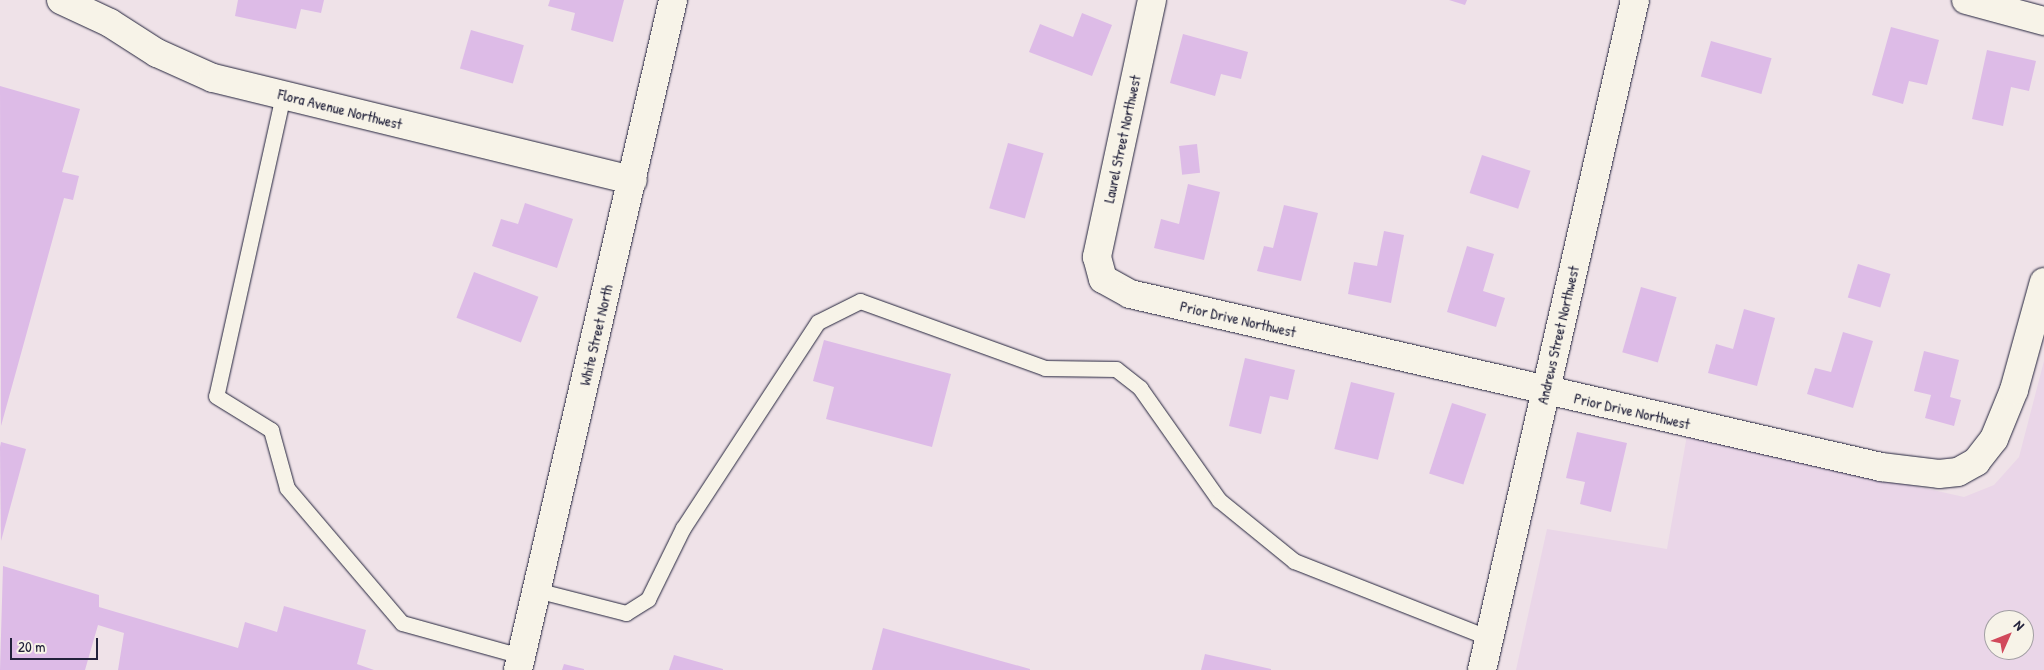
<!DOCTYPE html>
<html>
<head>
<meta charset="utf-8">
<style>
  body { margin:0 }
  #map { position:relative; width:2044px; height:670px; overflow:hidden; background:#efe2e8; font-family:"Patrick Hand",sans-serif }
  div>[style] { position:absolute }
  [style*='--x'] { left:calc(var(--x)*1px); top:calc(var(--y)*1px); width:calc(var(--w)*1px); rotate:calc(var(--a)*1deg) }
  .built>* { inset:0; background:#ead6e8 }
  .building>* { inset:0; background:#ddbbe7; transform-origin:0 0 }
  .roads { filter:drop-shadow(0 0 1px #22223b) drop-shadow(0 0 1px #22223b) }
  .service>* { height:15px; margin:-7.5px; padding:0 7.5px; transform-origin:7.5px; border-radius:7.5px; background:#f7f3e8 }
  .minor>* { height:28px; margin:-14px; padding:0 14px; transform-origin:14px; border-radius:14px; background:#f7f3e8 }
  span { translate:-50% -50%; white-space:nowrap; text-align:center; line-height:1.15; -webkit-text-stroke:4.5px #f7f3e8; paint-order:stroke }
  .street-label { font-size:15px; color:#22223b }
  .north { position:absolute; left:1984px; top:610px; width:50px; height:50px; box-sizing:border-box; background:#f7f3e8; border:1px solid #a29fa3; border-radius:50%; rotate:46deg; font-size:14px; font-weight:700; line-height:20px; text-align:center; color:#22223b }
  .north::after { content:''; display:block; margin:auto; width:18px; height:22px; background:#d1495b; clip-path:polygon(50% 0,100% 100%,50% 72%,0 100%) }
  .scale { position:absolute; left:10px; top:638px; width:88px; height:22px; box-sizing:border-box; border:2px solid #22223b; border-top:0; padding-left:6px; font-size:15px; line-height:18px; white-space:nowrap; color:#22223b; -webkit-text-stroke:4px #f7f3e8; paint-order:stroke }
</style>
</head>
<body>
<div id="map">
  <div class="built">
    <div style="clip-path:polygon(evenodd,2044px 361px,2044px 670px,1516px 670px,1547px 529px,1667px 549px,1687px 435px,1964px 497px,1994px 485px,2019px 457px,2044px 361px,1994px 620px,2024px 620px,2024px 650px,1994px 650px,1994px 620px)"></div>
  </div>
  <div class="building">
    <div style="clip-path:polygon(238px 0,324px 0,321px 13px,301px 9px,296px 29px,235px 16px)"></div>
    <div style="clip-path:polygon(550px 0,624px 0,613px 42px,571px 30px,575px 13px,548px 6px)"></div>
    <div style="clip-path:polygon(1449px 0,1467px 0,1465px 5px)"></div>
    <div style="clip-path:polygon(1082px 13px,1112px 25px,1092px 76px,1029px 52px,1040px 24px,1073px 37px)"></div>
    <div style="clip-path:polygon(1891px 27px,1939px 40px,1927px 85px,1909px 81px,1903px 104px,1872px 95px)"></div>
    <div style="left:471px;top:30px;width:55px;height:40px;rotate:16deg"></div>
    <div style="clip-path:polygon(1183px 34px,1248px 52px,1241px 79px,1221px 74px,1215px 96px,1170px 83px)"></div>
    <div style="left:1711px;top:41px;width:63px;height:37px;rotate:16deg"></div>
    <div style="clip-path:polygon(1987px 50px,2036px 61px,2029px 91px,2011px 87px,2003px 126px,1972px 119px)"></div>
    <div style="clip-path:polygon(0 86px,80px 109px,62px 172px,79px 176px,73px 200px,64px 198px,1px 426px)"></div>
    <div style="left:1008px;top:143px;width:37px;height:68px;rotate:16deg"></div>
    <div style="left:1197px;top:144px;width:29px;height:18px;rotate:84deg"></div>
    <div style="left:1482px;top:155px;width:51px;height:40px;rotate:18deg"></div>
    <div style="clip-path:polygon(1188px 184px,1220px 192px,1204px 260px,1154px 248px,1161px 219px,1179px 224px)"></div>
    <div style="clip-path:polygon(525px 203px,573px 219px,557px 268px,492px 246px,501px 219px,518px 224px)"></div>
    <div style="clip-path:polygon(1284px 205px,1318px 213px,1301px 281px,1257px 271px,1264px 246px,1273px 248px)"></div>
    <div style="clip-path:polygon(1384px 231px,1404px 235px,1391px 303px,1348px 294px,1354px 262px,1377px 266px)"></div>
    <div style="clip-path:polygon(1467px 246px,1494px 254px,1483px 291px,1505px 298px,1496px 327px,1447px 312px)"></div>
    <div style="left:1858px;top:264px;width:34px;height:35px;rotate:17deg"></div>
    <div style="left:474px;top:272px;width:69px;height:49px;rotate:21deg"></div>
    <div style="left:1641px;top:287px;width:37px;height:68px;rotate:16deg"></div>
    <div style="clip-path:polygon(1744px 309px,1775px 318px,1757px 386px,1708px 373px,1716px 344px,1733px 349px)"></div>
    <div style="clip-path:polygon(1843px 332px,1873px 341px,1853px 408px,1807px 394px,1815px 368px,1831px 372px)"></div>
    <div style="clip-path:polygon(824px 340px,951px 374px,932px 447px,826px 419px,834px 387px,813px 381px)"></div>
    <div style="clip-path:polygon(1924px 351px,1959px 360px,1950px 397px,1961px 400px,1954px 426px,1925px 418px,1931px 395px,1914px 391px)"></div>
    <div style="clip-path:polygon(1245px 358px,1295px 370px,1288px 400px,1270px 396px,1261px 434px,1229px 426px)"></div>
    <div style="left:1351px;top:382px;width:45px;height:69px;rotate:14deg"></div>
    <div style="left:1452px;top:403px;width:36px;height:74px;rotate:18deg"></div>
    <div style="clip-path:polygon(1577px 432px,1627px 443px,1611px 512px,1580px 504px,1585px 482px,1566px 478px)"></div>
    <div style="clip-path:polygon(1px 442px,26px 449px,1px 541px,0 447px)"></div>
    <div style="clip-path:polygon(3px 566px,99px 595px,99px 607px,238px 648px,245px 622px,277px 632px,284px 606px,366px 630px,357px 664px,374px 670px,118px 670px,124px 633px,98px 625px,85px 670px,0 670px)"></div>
    <div style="clip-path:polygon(883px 628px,1030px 669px,1030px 670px,872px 670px)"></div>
    <div style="clip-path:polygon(1205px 654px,1271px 669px,1271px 670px,1201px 670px)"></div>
    <div style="clip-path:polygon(674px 655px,723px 669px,723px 670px,669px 670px)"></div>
    <div style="clip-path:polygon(564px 664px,584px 669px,584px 670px,562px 670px)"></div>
  </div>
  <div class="roads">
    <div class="service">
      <div style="--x:283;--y:95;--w:308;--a:102.5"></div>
      <div style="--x:216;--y:396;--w:65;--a:31.7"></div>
      <div style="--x:271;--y:430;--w:60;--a:74.6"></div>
      <div style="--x:287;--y:488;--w:177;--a:49.6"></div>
      <div style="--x:402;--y:623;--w:123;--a:15.5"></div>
      <div style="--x:536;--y:590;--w:93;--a:14.3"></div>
      <div style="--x:626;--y:613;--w:26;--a:-32"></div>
      <div style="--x:648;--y:599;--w:79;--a:-63.8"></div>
      <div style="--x:683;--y:528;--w:246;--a:-56.8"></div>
      <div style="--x:818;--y:322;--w:47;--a:-26.6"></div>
      <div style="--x:860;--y:301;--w:197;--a:19.9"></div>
      <div style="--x:1045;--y:368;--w:71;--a:0.8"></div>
      <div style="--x:1116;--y:369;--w:31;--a:38"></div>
      <div style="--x:1140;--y:388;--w:137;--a:54.8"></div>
      <div style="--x:1219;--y:500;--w:97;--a:39.1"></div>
      <div style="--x:1294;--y:561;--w:210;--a:21.5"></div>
    </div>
    <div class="minor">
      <div style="--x:61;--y:0;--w:54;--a:25.1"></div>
      <div style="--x:110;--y:23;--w:56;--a:32.6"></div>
      <div style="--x:157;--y:53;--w:61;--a:24.1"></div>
      <div style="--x:213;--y:78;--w:432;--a:13.7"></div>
      <div style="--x:1152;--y:0;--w:263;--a:102.1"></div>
      <div style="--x:1097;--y:257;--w:23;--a:75"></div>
      <div style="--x:1103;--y:279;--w:31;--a:29"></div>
      <div style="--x:1130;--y:294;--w:771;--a:12.97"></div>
      <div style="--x:1881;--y:467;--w:58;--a:6.9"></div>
      <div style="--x:1939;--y:474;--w:19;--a:-6"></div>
      <div style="--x:1958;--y:472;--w:21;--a:-29"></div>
      <div style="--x:1976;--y:462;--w:29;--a:-52"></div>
      <div style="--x:1994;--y:439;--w:53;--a:-67.8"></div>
      <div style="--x:2014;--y:390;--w:112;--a:-74.5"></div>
      <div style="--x:1966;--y:0;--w:81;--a:15.1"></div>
      <div style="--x:518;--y:670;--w:688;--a:-76.97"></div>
      <div style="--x:1482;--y:670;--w:687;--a:-77.14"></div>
    </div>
  </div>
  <div class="street-label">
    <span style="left:340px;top:109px;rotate:14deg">Flora Avenue Northwest</span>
    <span style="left:1122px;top:139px;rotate:-78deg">Laurel Street Northwest</span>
    <span style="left:1238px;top:319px;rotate:13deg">Prior Drive Northwest</span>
    <span style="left:596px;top:335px;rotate:-77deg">White Street North</span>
    <span style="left:1558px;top:335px;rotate:-77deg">Andrews Street Northwest</span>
    <span style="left:1632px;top:411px;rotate:13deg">Prior Drive Northwest</span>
  </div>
  <div class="north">N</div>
  <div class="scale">20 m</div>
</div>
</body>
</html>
